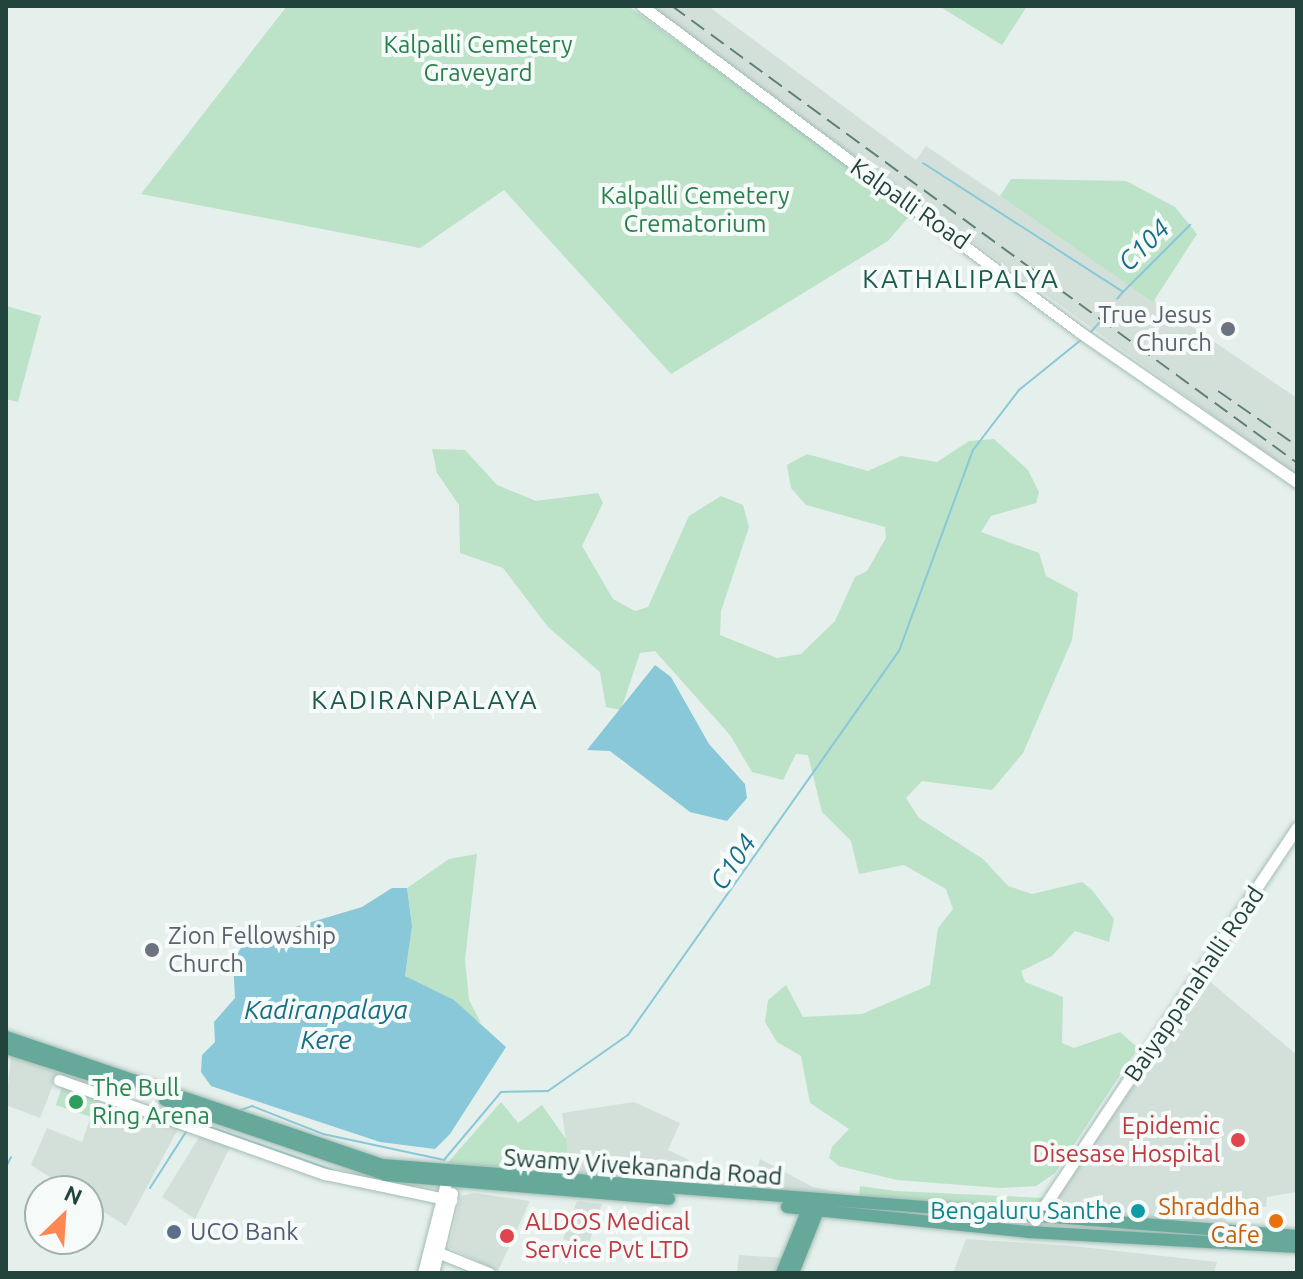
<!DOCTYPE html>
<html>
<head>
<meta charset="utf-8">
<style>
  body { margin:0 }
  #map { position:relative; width:1303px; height:1279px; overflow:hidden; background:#e5efeb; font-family:Ubuntu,sans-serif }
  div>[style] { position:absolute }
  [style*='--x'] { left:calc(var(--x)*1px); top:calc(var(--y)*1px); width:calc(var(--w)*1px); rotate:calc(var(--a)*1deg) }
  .built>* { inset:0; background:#d3e0da }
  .green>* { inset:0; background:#bce2c8; transform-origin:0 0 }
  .water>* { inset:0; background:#89c8d9 }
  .stream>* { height:2px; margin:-1px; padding:0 1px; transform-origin:1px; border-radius:1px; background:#89c8d9 }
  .roads { filter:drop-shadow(0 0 2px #a2bcb4) drop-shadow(0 0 2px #a2bcb4) }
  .secondary>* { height:11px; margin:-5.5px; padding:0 5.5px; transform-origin:5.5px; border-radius:5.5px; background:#fff }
  .primary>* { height:12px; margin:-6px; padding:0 6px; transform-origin:6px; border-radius:6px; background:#66a99b }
  .rail>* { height:2px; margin-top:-1px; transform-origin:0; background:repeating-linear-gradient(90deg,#5d7f77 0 16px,transparent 0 24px) }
  .dots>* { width:22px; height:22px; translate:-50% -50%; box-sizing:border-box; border:4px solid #f6fbf9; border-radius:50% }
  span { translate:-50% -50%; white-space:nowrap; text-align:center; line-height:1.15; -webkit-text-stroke:8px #f6fbf9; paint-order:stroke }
  .park-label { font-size:24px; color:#287f4e }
  .street-label { font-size:24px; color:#22443c }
  .worship-label { font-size:24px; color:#5b616d }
  .right { translate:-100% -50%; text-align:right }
  .left { translate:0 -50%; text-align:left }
  .leisure-label { font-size:24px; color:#27864d }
  .health-label { font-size:24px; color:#be3a42 }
  .food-label { font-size:24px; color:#c56008 }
  .culture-label { font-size:24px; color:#0d838f }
  .service-label { font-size:24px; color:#4e5e75 }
  .water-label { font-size:26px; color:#156e86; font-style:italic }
  .neighbourhood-label { font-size:26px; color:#1b584d; letter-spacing:2px }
  .frame { position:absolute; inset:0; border:8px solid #22443c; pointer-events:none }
  .north { position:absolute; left:24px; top:1175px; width:80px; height:80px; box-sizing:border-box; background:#f6fbf9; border:2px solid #a1b2ad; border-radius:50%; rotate:25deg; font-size:22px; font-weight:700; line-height:32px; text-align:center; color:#22443c }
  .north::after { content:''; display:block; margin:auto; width:28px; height:36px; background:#fe8754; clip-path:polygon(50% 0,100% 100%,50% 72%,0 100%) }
</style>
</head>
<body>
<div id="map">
  <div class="built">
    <div style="clip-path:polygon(646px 6px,708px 6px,916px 160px,926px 146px,1297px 398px,1297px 476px)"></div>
    <div style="clip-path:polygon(1208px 980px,1297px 1055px,1297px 1192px,1267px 1197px,1266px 1207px,1230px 1206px,1226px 1222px,1042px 1216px)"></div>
    <div style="clip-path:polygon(11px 1056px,58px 1072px,40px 1118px,6px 1105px)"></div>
    <div style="clip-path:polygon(97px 1099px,178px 1129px,126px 1226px,88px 1202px,88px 1191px,71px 1191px,31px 1165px,47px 1128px,82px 1142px)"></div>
    <div style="clip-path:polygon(634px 1102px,680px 1123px,668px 1150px,689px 1160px,679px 1183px,571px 1174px,562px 1113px)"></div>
    <div style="clip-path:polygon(200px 1136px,230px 1147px,195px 1219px,162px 1197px)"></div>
    <div style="clip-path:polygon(760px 1159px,813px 1187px,859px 1197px,750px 1191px)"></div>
    <div style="clip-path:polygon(474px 1193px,530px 1201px,498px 1271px,449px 1247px,461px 1196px)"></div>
    <div style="clip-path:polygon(577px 1201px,602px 1204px,587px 1249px,563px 1239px)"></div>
    <div style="clip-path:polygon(966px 1239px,1073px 1246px,1217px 1262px,1214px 1273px,953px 1273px)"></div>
    <div style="clip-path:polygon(739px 1255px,783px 1258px,777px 1273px,737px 1273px)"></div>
  </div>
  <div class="green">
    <div style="clip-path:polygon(287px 6px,628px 6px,913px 212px,888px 241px,671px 374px,504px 190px,420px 248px,141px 194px)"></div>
    <div style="clip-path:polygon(939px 6px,1027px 6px,1002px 45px)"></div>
    <div style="clip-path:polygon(1011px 179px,1126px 181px,1175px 207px,1197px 234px,1153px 302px,1000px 196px)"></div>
    <div style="clip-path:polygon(6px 306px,41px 316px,18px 402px,6px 399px)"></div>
    <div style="clip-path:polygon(994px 439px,1028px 470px,1039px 492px,1036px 503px,991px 516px,981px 532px,1039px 553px,1046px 576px,1078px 593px,1072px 640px,1023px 753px,992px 790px,922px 781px,906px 798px,919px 818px,983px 859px,1008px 886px,1032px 894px,1082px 882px,1092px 890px,1114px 919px,1109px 942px,1075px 931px,1052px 956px,1021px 971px,1025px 982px,1063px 997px,1062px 1043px,1074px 1048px,1120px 1032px,1138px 1048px,1055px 1173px,1036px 1186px,1001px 1188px,897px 1180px,839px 1166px,829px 1158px,832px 1147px,849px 1129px,810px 1103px,801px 1056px,777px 1042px,765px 1022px,768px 1000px,786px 985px,803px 1017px,862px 1014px,930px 985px,938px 928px,953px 909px,946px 889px,904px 865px,859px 874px,851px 841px,822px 812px,808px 755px,796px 754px,783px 780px,752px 772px,730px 735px,655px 651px,640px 653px,621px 710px,606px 707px,600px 672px,548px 627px,503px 568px,460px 553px,459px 505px,437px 473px,432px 449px,465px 450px,497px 485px,536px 501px,598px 493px,603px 503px,582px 546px,613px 599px,635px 611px,648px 607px,689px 516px,721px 496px,743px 505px,749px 527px,721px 611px,720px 635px,777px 658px,801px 654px,835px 621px,855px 577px,867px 571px,886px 538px,885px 527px,806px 505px,791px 488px,787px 465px,807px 454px,868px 471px,901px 456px,937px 462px,969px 441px)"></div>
    <div style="clip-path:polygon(477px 854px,465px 960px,469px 1000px,481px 1023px,405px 976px,412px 926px,407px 888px,449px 859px)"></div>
    <div style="left:62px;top:1087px;width:37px;height:19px;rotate:19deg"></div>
    <div style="clip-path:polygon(501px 1102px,518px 1123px,542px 1105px,566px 1139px,571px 1174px,443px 1168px)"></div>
    <div style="clip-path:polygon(860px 1186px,896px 1191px,1044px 1198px,1033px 1215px,859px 1197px)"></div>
  </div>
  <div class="water">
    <div style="clip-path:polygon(655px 665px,671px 677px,709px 744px,745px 784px,747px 798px,727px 821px,690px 812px,610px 751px,587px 750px)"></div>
    <div style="clip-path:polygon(392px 888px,407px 888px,412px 926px,405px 976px,454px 1000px,506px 1047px,450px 1134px,435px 1149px,380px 1142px,211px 1086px,201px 1072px,202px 1055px,215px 1042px,214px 1022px,235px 998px,233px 960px,245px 942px,362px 907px)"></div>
  </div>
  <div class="stream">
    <div style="--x:923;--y:163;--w:238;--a:32.8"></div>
    <div style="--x:1123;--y:292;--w:9;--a:131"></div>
    <div style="--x:1123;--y:292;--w:95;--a:-45"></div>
    <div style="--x:1109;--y:310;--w:5;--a:-53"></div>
    <div style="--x:1089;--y:334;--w:15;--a:-48"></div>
    <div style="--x:241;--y:1110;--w:12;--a:-20"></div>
    <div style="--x:252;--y:1106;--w:76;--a:21.5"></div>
    <div style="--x:323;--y:1134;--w:124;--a:12.1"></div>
    <div style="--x:444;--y:1160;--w:89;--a:-50"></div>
    <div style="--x:501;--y:1092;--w:47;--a:-1.2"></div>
    <div style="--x:548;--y:1091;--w:98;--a:-35"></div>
    <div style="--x:628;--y:1035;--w:470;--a:-54.8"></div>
    <div style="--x:899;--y:651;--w:214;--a:-69.8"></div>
    <div style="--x:973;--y:450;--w:76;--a:-52.5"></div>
    <div style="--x:1019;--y:390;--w:80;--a:-38.9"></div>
    <div style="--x:204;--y:1125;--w:136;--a:19.4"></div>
    <div style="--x:6;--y:1167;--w:11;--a:-63"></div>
    <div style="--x:150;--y:1188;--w:67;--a:-57.3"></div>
  </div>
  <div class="roads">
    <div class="secondary">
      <div style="--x:642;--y:6;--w:547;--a:36.68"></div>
      <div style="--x:1081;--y:333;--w:262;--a:34.6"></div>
      <div style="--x:59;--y:1080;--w:282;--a:19.5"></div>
      <div style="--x:325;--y:1174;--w:129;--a:11.7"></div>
      <div style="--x:1035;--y:1220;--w:472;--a:-56.3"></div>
      <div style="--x:437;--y:1252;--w:56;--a:22"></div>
      <div style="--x:423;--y:1273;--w:101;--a:-75.7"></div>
      <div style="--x:433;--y:1273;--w:82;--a:-76.6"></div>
    </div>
    <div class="primary">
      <div style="--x:6;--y:1037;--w:398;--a:18.8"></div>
      <div style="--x:383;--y:1165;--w:917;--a:4.44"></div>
      <div style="--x:6;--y:1048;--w:125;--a:17.7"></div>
      <div style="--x:165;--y:1100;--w:233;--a:18.7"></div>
      <div style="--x:386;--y:1175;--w:284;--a:4.8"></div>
      <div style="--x:787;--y:1207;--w:242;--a:5.9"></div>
      <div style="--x:1028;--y:1232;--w:269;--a:3.2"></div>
      <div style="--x:782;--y:1273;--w:77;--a:-67.8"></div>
      <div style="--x:793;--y:1273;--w:73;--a:-68.3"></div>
    </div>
  </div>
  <div class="rail">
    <div style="--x:672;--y:6;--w:774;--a:36.17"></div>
    <div style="--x:1218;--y:391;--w:96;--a:34.8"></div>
  </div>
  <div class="dots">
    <div style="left:1228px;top:329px;background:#6b7280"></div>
    <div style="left:152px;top:950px;background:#6b7280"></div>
    <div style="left:76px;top:1102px;background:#2e9e5b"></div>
    <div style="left:1238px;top:1140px;background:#e0444e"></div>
    <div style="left:1138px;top:1211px;background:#0f9aa8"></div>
    <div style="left:1276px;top:1221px;background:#e8710a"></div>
    <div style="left:174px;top:1232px;background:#5c6f8a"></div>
    <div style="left:507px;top:1236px;background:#e0444e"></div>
  </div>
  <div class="park-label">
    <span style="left:478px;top:59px">Kalpalli Cemetery<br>Graveyard</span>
    <span style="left:695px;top:210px">Kalpalli Cemetery<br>Crematorium</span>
  </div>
  <div class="street-label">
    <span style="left:910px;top:204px;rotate:35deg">Kalpalli Road</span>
    <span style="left:1194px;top:984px;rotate:-56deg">Baiyappanahalli Road</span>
    <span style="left:643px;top:1167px;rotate:4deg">Swamy Vivekananda Road</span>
  </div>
  <div class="worship-label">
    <span class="right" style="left:1212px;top:329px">True Jesus<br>Church</span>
    <span class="left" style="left:168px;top:950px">Zion Fellowship<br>Church</span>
  </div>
  <div class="leisure-label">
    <span class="left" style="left:92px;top:1102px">The Bull<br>Ring Arena</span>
  </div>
  <div class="health-label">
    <span class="right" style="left:1220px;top:1140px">Epidemic<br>Disesase Hospital</span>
    <span class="left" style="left:525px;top:1236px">ALDOS Medical<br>Service Pvt LTD</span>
  </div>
  <div class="food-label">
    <span class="right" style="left:1260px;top:1221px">Shraddha<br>Cafe</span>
  </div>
  <div class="culture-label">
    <span class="right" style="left:1122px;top:1211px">Bengaluru Santhe</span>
  </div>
  <div class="service-label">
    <span class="left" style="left:190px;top:1232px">UCO Bank</span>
  </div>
  <div class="water-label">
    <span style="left:1144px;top:245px;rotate:-45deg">C104</span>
    <span style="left:733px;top:862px;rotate:-56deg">C104</span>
    <span style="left:326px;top:1025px">Kadiranpalaya<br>Kere</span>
  </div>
  <div class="neighbourhood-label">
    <span style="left:961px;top:279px">KATHALIPALYA</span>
    <span style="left:425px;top:700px">KADIRANPALAYA</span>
  </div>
  <div class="frame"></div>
  <div class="north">N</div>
</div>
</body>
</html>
